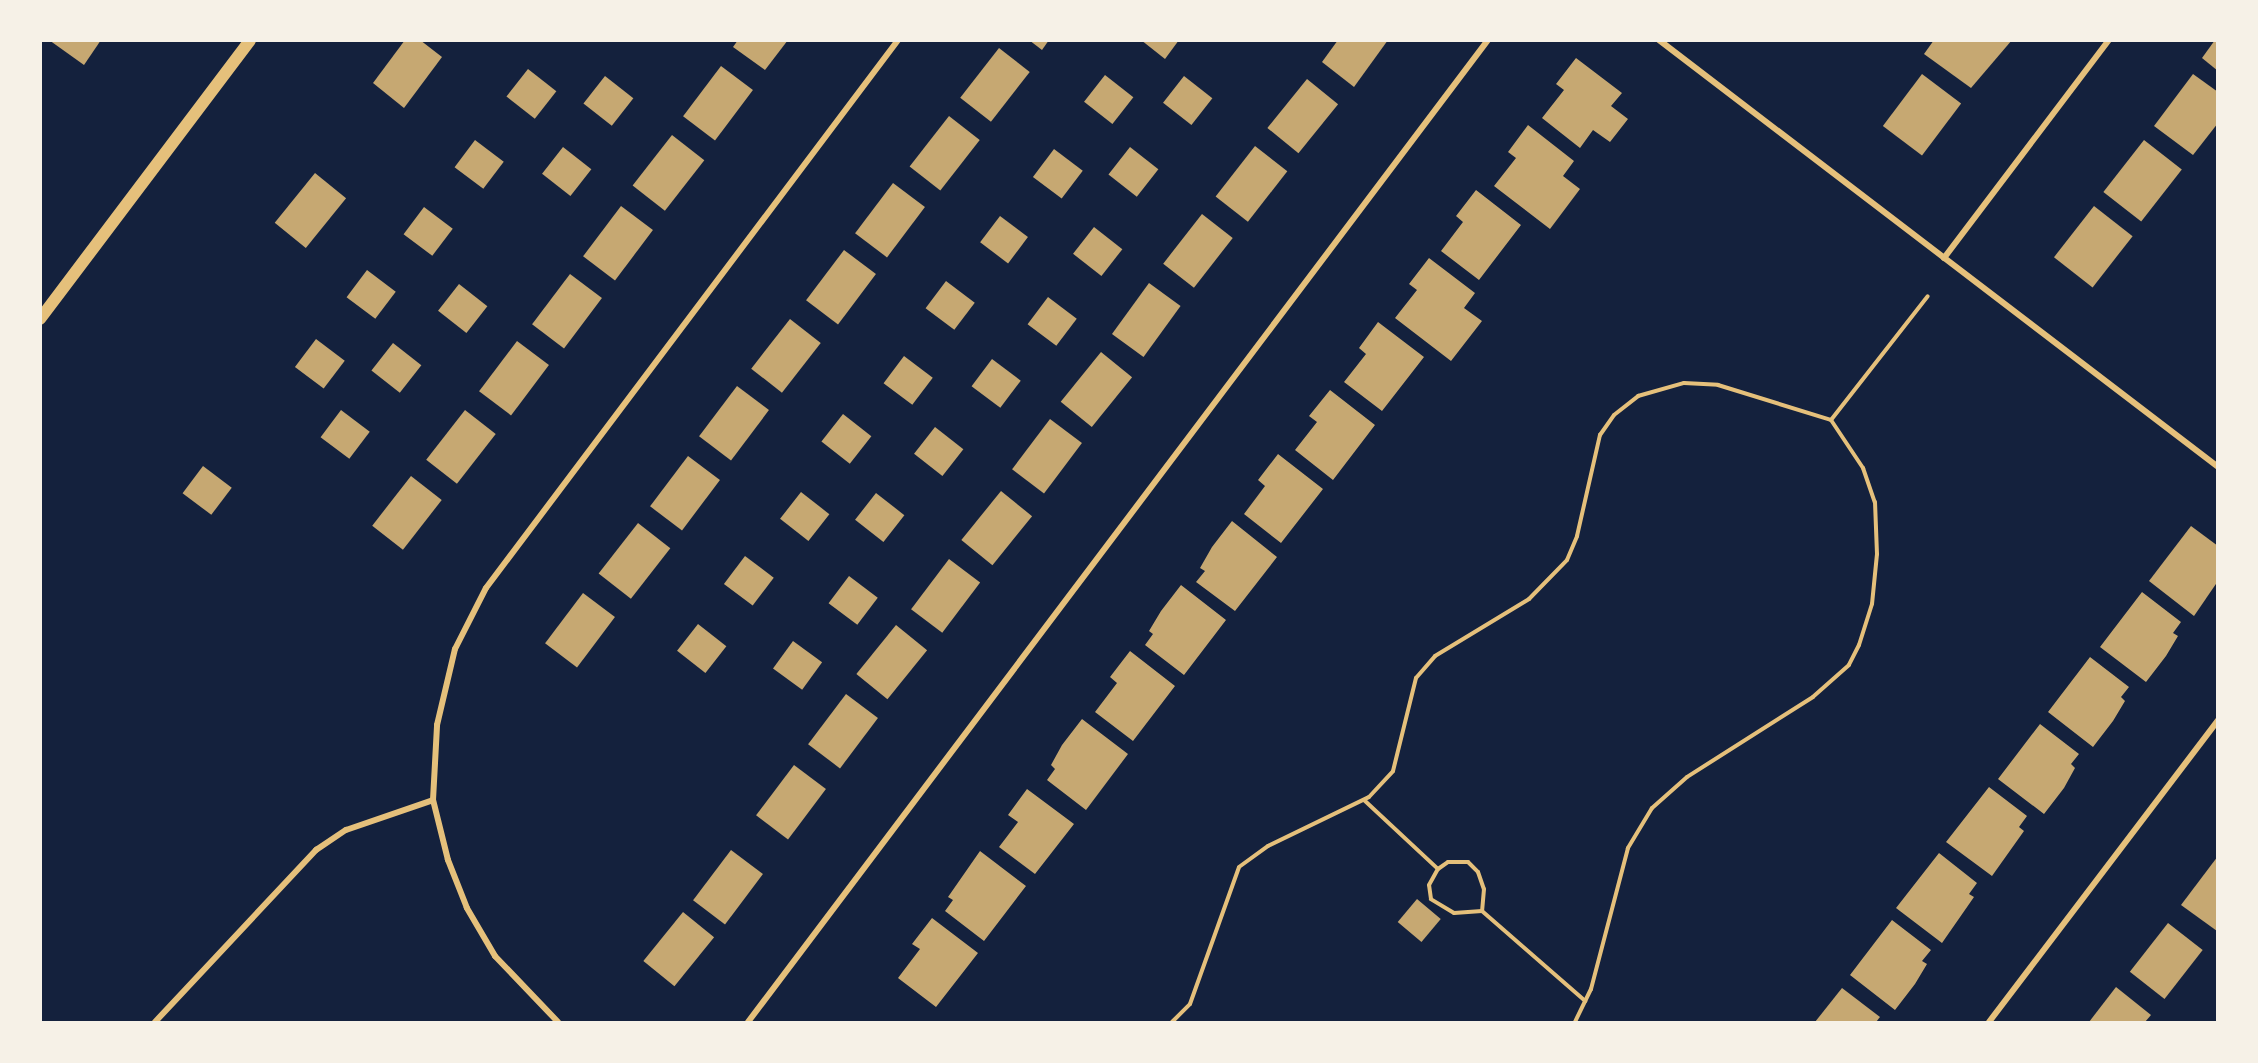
<!DOCTYPE html>
<html>
<head>
<meta charset="utf-8">
<style>
  body { margin:0 }
  #map { position:relative; width:2258px; height:1063px; overflow:hidden; background:#14213d; font-family:"Fira Sans",sans-serif }
  div>[style] { position:absolute }
  [style*='--x'] { left:calc(var(--x)*1px); top:calc(var(--y)*1px); width:calc(var(--w)*1px); rotate:calc(var(--a)*1deg) }
  .building>* { inset:0; background:#c6a872; transform-origin:0 0 }
  .path>* { height:4px; margin:-2px; padding:0 2px; transform-origin:2px; border-radius:2px; background:#e5c07b }
  .minor>* { height:6px; margin:-3px; padding:0 3px; transform-origin:3px; border-radius:3px; background:#e5c07b }
  .secondary>* { height:12px; margin:-6px; padding:0 6px; transform-origin:6px; border-radius:6px; background:#e5c07b }
  span { translate:-50% -50%; white-space:nowrap; text-align:center; line-height:1.15; -webkit-text-stroke:4.5px #f6f1e7; paint-order:stroke }
  .frame { position:absolute; inset:0; border:42px solid #f6f1e7; pointer-events:none }
</style>
</head>
<body>
<div id="map">
  <div class="building">
    <div style="clip-path:polygon(49px 40px,101px 40px,84px 65px)"></div>
    <div style="clip-path:polygon(405px 40px,420px 40px,442px 57px,404px 108px,373px 83px)"></div>
    <div style="clip-path:polygon(738px 40px,788px 40px,765px 70px,733px 47px)"></div>
    <div style="clip-path:polygon(1029px 40px,1049px 40px,1042px 50px)"></div>
    <div style="clip-path:polygon(1141px 40px,1179px 40px,1165px 59px)"></div>
    <div style="clip-path:polygon(1338px 40px,1388px 40px,1354px 87px,1322px 62px)"></div>
    <div style="clip-path:polygon(1934px 40px,2012px 40px,1971px 88px,1924px 54px)"></div>
    <div style="clip-path:polygon(2215px 40px,2218px 40px,2218px 71px,2202px 58px)"></div>
    <div style="left:999px;top:48px;width:39px;height:63px;rotate:38deg"></div>
    <div style="clip-path:polygon(1576px 58px,1622px 93px,1611px 106px,1628px 119px,1610px 142px,1593px 130px,1580px 148px,1542px 118px,1564px 90px,1556px 84px)"></div>
    <div style="left:721px;top:66px;width:40px;height:63px;rotate:37deg"></div>
    <div style="left:528px;top:69px;width:36px;height:35px;rotate:38deg"></div>
    <div style="left:1922px;top:74px;width:49px;height:65px;rotate:37deg"></div>
    <div style="clip-path:polygon(2193px 74px,2218px 92px,2218px 123px,2193px 155px,2154px 126px)"></div>
    <div style="left:1105px;top:75px;width:36px;height:34px;rotate:38deg"></div>
    <div style="left:605px;top:76px;width:36px;height:35px;rotate:38deg"></div>
    <div style="left:1184px;top:76px;width:36px;height:34px;rotate:38deg"></div>
    <div style="left:1307px;top:79px;width:40px;height:63px;rotate:39deg"></div>
    <div style="left:949px;top:116px;width:39px;height:64px;rotate:38deg"></div>
    <div style="clip-path:polygon(1528px 125px,1574px 161px,1563px 176px,1580px 189px,1550px 229px,1494px 186px,1516px 158px,1508px 152px)"></div>
    <div style="left:672px;top:135px;width:41px;height:64px;rotate:38deg"></div>
    <div style="left:475px;top:140px;width:36px;height:34px;rotate:37deg"></div>
    <div style="left:2144px;top:140px;width:48px;height:66px;rotate:38deg"></div>
    <div style="left:1255px;top:146px;width:41px;height:64px;rotate:38deg"></div>
    <div style="left:563px;top:147px;width:36px;height:34px;rotate:38deg"></div>
    <div style="left:1130px;top:147px;width:36px;height:35px;rotate:38deg"></div>
    <div style="left:1054px;top:149px;width:36px;height:35px;rotate:37deg"></div>
    <div style="left:315px;top:173px;width:40px;height:64px;rotate:39deg"></div>
    <div style="left:893px;top:183px;width:40px;height:63px;rotate:37deg"></div>
    <div style="clip-path:polygon(1476px 190px,1521px 225px,1479px 280px,1441px 251px,1463px 222px,1456px 216px)"></div>
    <div style="left:621px;top:206px;width:40px;height:63px;rotate:37deg"></div>
    <div style="left:2094px;top:206px;width:49px;height:65px;rotate:38deg"></div>
    <div style="left:424px;top:207px;width:36px;height:34px;rotate:37deg"></div>
    <div style="left:1202px;top:214px;width:39px;height:63px;rotate:38deg"></div>
    <div style="left:1000px;top:216px;width:35px;height:33px;rotate:37deg"></div>
    <div style="left:1094px;top:227px;width:36px;height:34px;rotate:38deg"></div>
    <div style="left:844px;top:250px;width:40px;height:63px;rotate:37deg"></div>
    <div style="clip-path:polygon(1429px 258px,1475px 293px,1464px 308px,1482px 321px,1451px 361px,1395px 318px,1417px 290px,1409px 284px)"></div>
    <div style="left:367px;top:270px;width:36px;height:34px;rotate:37deg"></div>
    <div style="left:570px;top:274px;width:40px;height:63px;rotate:37deg"></div>
    <div style="left:946px;top:281px;width:36px;height:34px;rotate:37deg"></div>
    <div style="left:1149px;top:283px;width:39px;height:63px;rotate:36deg"></div>
    <div style="left:459px;top:284px;width:36px;height:34px;rotate:38deg"></div>
    <div style="left:1048px;top:297px;width:36px;height:34px;rotate:37deg"></div>
    <div style="left:790px;top:319px;width:39px;height:63px;rotate:38deg"></div>
    <div style="clip-path:polygon(1378px 322px,1424px 357px,1382px 411px,1344px 382px,1366px 354px,1359px 348px)"></div>
    <div style="left:316px;top:339px;width:36px;height:35px;rotate:37deg"></div>
    <div style="left:517px;top:341px;width:40px;height:63px;rotate:37deg"></div>
    <div style="left:393px;top:343px;width:36px;height:35px;rotate:38deg"></div>
    <div style="left:1101px;top:352px;width:40px;height:64px;rotate:39deg"></div>
    <div style="left:904px;top:356px;width:36px;height:34px;rotate:37deg"></div>
    <div style="left:992px;top:359px;width:36px;height:34px;rotate:37deg"></div>
    <div style="left:737px;top:386px;width:40px;height:63px;rotate:37deg"></div>
    <div style="clip-path:polygon(1330px 390px,1375px 425px,1333px 480px,1295px 450px,1317px 422px,1309px 416px)"></div>
    <div style="left:341px;top:410px;width:36px;height:34px;rotate:37deg"></div>
    <div style="left:465px;top:410px;width:39px;height:63px;rotate:38deg"></div>
    <div style="left:843px;top:414px;width:36px;height:35px;rotate:38deg"></div>
    <div style="left:1050px;top:419px;width:40px;height:63px;rotate:37deg"></div>
    <div style="left:935px;top:427px;width:36px;height:34px;rotate:38deg"></div>
    <div style="clip-path:polygon(1278px 454px,1323px 489px,1281px 543px,1244px 514px,1265px 486px,1258px 480px)"></div>
    <div style="left:688px;top:456px;width:40px;height:63px;rotate:37deg"></div>
    <div style="left:203px;top:466px;width:36px;height:34px;rotate:37deg"></div>
    <div style="left:411px;top:476px;width:39px;height:63px;rotate:38deg"></div>
    <div style="left:1001px;top:491px;width:40px;height:63px;rotate:39deg"></div>
    <div style="left:801px;top:492px;width:36px;height:34px;rotate:38deg"></div>
    <div style="left:876px;top:493px;width:36px;height:34px;rotate:38deg"></div>
    <div style="clip-path:polygon(1232px 521px,1277px 557px,1235px 611px,1196px 582px,1205px 571px,1200px 568px,1212px 547px)"></div>
    <div style="left:638px;top:523px;width:41px;height:64px;rotate:38deg"></div>
    <div style="clip-path:polygon(2191px 526px,2218px 546px,2218px 581px,2194px 616px,2149px 581px)"></div>
    <div style="left:745px;top:556px;width:36px;height:35px;rotate:37deg"></div>
    <div style="left:949px;top:559px;width:39px;height:63px;rotate:37deg"></div>
    <div style="left:849px;top:576px;width:36px;height:34px;rotate:37deg"></div>
    <div style="clip-path:polygon(1181px 585px,1226px 620px,1184px 675px,1145px 645px,1153px 634px,1149px 631px,1161px 611px)"></div>
    <div style="clip-path:polygon(2142px 592px,2181px 622px,2173px 633px,2178px 636px,2166px 656px,2146px 682px,2100px 647px)"></div>
    <div style="left:583px;top:593px;width:40px;height:63px;rotate:37deg"></div>
    <div style="left:698px;top:624px;width:36px;height:34px;rotate:38deg"></div>
    <div style="left:896px;top:625px;width:40px;height:63px;rotate:39deg"></div>
    <div style="left:793px;top:641px;width:36px;height:34px;rotate:36deg"></div>
    <div style="clip-path:polygon(1130px 651px,1175px 686px,1133px 741px,1095px 712px,1117px 683px,1110px 677px)"></div>
    <div style="clip-path:polygon(2090px 657px,2129px 687px,2121px 697px,2125px 701px,2113px 721px,2093px 747px,2048px 712px)"></div>
    <div style="left:846px;top:694px;width:40px;height:63px;rotate:37deg"></div>
    <div style="clip-path:polygon(1082px 719px,1128px 754px,1086px 810px,1047px 780px,1055px 769px,1051px 765px,1062px 745px)"></div>
    <div style="clip-path:polygon(2040px 724px,2079px 754px,2071px 764px,2075px 768px,2064px 788px,2044px 814px,1998px 779px)"></div>
    <div style="left:794px;top:765px;width:40px;height:63px;rotate:37deg"></div>
    <div style="clip-path:polygon(1989px 787px,2027px 816px,2019px 827px,2024px 831px,1992px 876px,1946px 842px)"></div>
    <div style="clip-path:polygon(1027px 789px,1074px 824px,1035px 874px,999px 847px,1018px 822px,1008px 815px)"></div>
    <div style="left:731px;top:850px;width:40px;height:63px;rotate:37deg"></div>
    <div style="clip-path:polygon(980px 851px,1026px 886px,984px 941px,945px 911px,953px 900px,948px 897px)"></div>
    <div style="clip-path:polygon(1939px 853px,1977px 883px,1969px 894px,1974px 897px,1942px 943px,1896px 908px)"></div>
    <div style="clip-path:polygon(2218px 856px,2218px 930px,2217px 931px,2181px 905px)"></div>
    <div style="left:1417px;top:899px;width:31px;height:30px;rotate:40deg"></div>
    <div style="left:683px;top:912px;width:40px;height:63px;rotate:39deg"></div>
    <div style="clip-path:polygon(932px 918px,978px 953px,936px 1007px,898px 978px,920px 949px,912px 944px)"></div>
    <div style="clip-path:polygon(1892px 920px,1931px 950px,1922px 961px,1927px 964px,1915px 984px,1895px 1010px,1850px 975px)"></div>
    <div style="left:2168px;top:923px;width:44px;height:62px;rotate:38deg"></div>
    <div style="clip-path:polygon(2116px 987px,2151px 1015px,2145px 1022px,2089px 1022px)"></div>
    <div style="clip-path:polygon(1842px 988px,1880px 1017px,1876px 1022px,1815px 1022px)"></div>
  </div>
  <div class="path">
    <div style="--x:1831;--y:420;--w:157;--a:-52"></div>
    <div style="--x:1364;--y:800;--w:101;--a:43"></div>
    <div style="--x:1482;--y:911;--w:28;--a:176"></div>
    <div style="--x:1454;--y:913;--w:27;--a:-149"></div>
    <div style="--x:1431;--y:899;--w:14;--a:-98"></div>
    <div style="--x:1429;--y:885;--w:18;--a:-61"></div>
    <div style="--x:1438;--y:869;--w:12;--a:-35"></div>
    <div style="--x:1448;--y:862;--w:20;--a:0"></div>
    <div style="--x:1468;--y:862;--w:14;--a:45"></div>
    <div style="--x:1478;--y:872;--w:18;--a:71"></div>
    <div style="--x:1484;--y:889;--w:22;--a:95"></div>
    <div style="--x:1482;--y:911;--w:137;--a:41.1"></div>
    <div style="--x:1172;--y:1022;--w:25;--a:-45"></div>
    <div style="--x:1190;--y:1004;--w:145;--a:-70.3"></div>
    <div style="--x:1239;--y:867;--w:36;--a:-36"></div>
    <div style="--x:1268;--y:846;--w:112;--a:-25.9"></div>
    <div style="--x:1369;--y:797;--w:35;--a:-47"></div>
    <div style="--x:1393;--y:771;--w:96;--a:-76.1"></div>
    <div style="--x:1416;--y:678;--w:29;--a:-49"></div>
    <div style="--x:1435;--y:656;--w:110;--a:-31.2"></div>
    <div style="--x:1529;--y:599;--w:54;--a:-45.7"></div>
    <div style="--x:1567;--y:560;--w:26;--a:-67"></div>
    <div style="--x:1577;--y:536;--w:104;--a:-77.2"></div>
    <div style="--x:1600;--y:435;--w:24;--a:-55"></div>
    <div style="--x:1614;--y:415;--w:31;--a:-38"></div>
    <div style="--x:1638;--y:396;--w:48;--a:-15.8"></div>
    <div style="--x:1684;--y:383;--w:34;--a:3"></div>
    <div style="--x:1718;--y:385;--w:118;--a:17.2"></div>
    <div style="--x:1831;--y:420;--w:58;--a:56.3"></div>
    <div style="--x:1863;--y:468;--w:36;--a:71"></div>
    <div style="--x:1875;--y:502;--w:52;--a:87.8"></div>
    <div style="--x:1877;--y:554;--w:50;--a:95.7"></div>
    <div style="--x:1872;--y:604;--w:43;--a:107.6"></div>
    <div style="--x:1859;--y:645;--w:22;--a:117"></div>
    <div style="--x:1849;--y:665;--w:48;--a:138.4"></div>
    <div style="--x:1813;--y:697;--w:149;--a:147.6"></div>
    <div style="--x:1687;--y:777;--w:47;--a:138.5"></div>
    <div style="--x:1652;--y:808;--w:47;--a:121"></div>
    <div style="--x:1628;--y:848;--w:146;--a:104.7"></div>
    <div style="--x:1591;--y:989;--w:37;--a:116"></div>
  </div>
  <div class="minor">
    <div style="--x:1659;--y:40;--w:703;--a:37.37"></div>
    <div style="--x:1944;--y:258;--w:273;--a:-52.9"></div>
    <div style="--x:155;--y:1022;--w:236;--a:-46.9"></div>
    <div style="--x:316;--y:850;--w:36;--a:-34"></div>
    <div style="--x:346;--y:830;--w:92;--a:-19"></div>
    <div style="--x:558;--y:1022;--w:91;--a:-133.7"></div>
    <div style="--x:495;--y:956;--w:56;--a:-120.3"></div>
    <div style="--x:467;--y:908;--w:52;--a:-111.6"></div>
    <div style="--x:448;--y:860;--w:62;--a:-104"></div>
    <div style="--x:433;--y:800;--w:75;--a:-86.9"></div>
    <div style="--x:437;--y:725;--w:78;--a:-76.7"></div>
    <div style="--x:455;--y:649;--w:68;--a:-63.1"></div>
    <div style="--x:486;--y:588;--w:686;--a:-53.06"></div>
    <div style="--x:748;--y:1022;--w:1230;--a:-53"></div>
    <div style="--x:1989;--y:1022;--w:379;--a:-52.8"></div>
  </div>
  <div class="secondary">
    <div style="--x:40;--y:319;--w:349;--a:-53"></div>
  </div>
  <div class="frame"></div>
</div>
</body>
</html>
